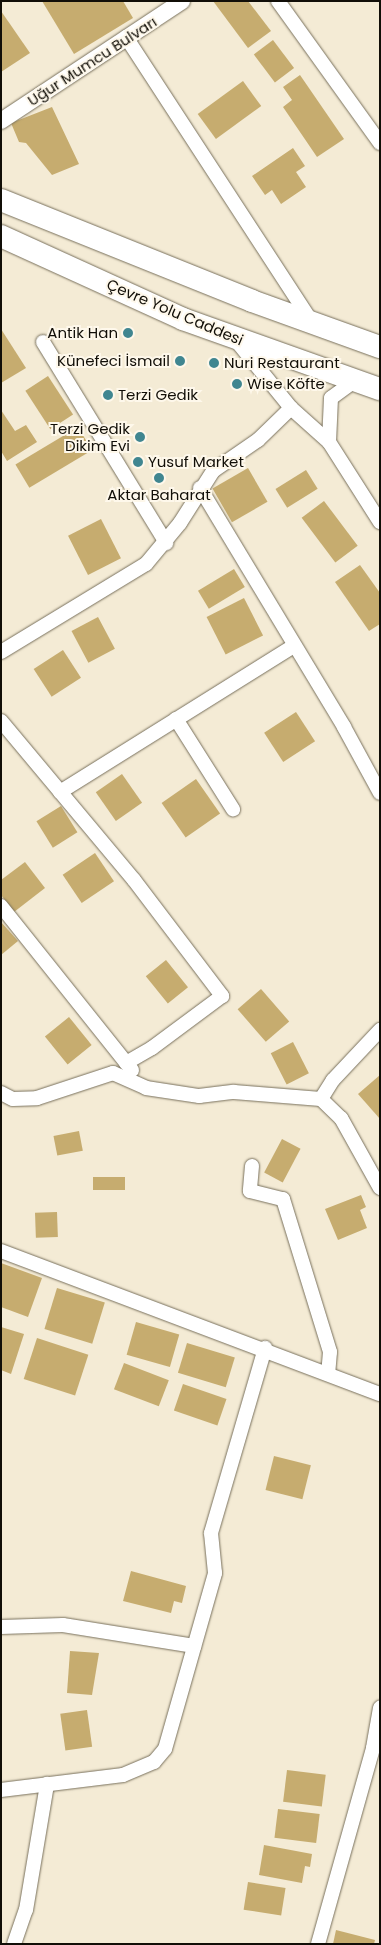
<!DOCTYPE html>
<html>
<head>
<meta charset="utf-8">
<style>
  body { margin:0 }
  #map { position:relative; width:381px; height:1945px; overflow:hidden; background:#f4ebd5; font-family:Poppins,sans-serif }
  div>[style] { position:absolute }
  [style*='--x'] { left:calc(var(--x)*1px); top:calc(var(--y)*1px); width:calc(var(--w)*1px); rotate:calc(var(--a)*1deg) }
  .building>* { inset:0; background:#c6ac6f; transform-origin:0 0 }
  .roads { filter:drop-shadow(0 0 1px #78705c) drop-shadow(0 0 1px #78705c) }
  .minor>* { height:14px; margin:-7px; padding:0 7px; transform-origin:7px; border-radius:7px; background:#fff }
  .tertiary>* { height:16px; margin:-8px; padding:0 8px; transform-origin:8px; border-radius:8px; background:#fff }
  .trunk>* { height:22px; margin:-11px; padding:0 11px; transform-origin:11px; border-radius:11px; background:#fff }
  .dots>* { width:14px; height:14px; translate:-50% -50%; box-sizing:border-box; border:2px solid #fef8eb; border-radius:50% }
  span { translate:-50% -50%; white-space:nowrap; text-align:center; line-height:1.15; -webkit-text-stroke:4px #fef8eb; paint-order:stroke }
  .street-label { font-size:15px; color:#110e07 }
  .poi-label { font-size:15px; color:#110e07 }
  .right { translate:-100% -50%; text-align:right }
  .left { translate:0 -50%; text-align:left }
  .frame { position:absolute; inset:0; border:2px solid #110e07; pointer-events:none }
</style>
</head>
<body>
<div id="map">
  <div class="building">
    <div style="clip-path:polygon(42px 1px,123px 1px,133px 18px,74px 54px)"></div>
    <div style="clip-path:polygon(213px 1px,248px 1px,271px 31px,248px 48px)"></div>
    <div style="clip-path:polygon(1px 11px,30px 53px,1px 72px)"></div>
    <div style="left:273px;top:40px;width:35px;height:24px;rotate:53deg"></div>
    <div style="clip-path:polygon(300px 75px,344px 139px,317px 157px,283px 107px,292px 100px,283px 87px)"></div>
    <div style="left:243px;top:81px;width:31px;height:56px;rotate:54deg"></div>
    <div style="clip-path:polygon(52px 107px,79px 164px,52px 175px,26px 143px,19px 142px,11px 123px)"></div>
    <div style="clip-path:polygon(293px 148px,305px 166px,296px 172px,306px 187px,281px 204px,272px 190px,265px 195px,252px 176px)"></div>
    <div style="clip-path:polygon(1px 329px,26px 368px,1px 383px)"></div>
    <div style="left:48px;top:376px;width:46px;height:27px;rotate:57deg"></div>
    <div style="clip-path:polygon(1px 410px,15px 431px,26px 425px,37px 442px,7px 461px,1px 451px)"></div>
    <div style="left:78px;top:427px;width:27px;height:73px;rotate:59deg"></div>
    <div style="left:248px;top:468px;width:39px;height:41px;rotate:60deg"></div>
    <div style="left:306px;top:470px;width:22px;height:36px;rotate:58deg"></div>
    <div style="left:324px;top:501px;width:56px;height:28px;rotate:53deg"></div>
    <div style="left:101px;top:519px;width:44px;height:37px;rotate:63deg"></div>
    <div style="clip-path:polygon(360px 565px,380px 593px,380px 624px,369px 631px,335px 582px)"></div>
    <div style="left:234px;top:569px;width:21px;height:42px;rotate:59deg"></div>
    <div style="left:244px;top:598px;width:42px;height:42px;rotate:63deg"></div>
    <div style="left:98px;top:617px;width:36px;height:30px;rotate:62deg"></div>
    <div style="left:63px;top:650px;width:33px;height:35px;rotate:57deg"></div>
    <div style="left:296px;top:712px;width:35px;height:38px;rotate:57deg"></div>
    <div style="left:122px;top:774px;width:35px;height:32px;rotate:55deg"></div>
    <div style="left:196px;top:779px;width:42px;height:42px;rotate:55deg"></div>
    <div style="left:61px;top:806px;width:31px;height:29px;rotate:58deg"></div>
    <div style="left:95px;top:853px;width:34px;height:39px;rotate:56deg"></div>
    <div style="clip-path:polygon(25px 862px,45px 888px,14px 912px,1px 895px,1px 880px)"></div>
    <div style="clip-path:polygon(1px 922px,18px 941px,1px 955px)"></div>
    <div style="left:166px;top:960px;width:35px;height:26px;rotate:51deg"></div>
    <div style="left:261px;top:989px;width:43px;height:31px;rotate:49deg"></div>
    <div style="left:69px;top:1017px;width:36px;height:31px;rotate:51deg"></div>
    <div style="left:293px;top:1042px;width:35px;height:25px;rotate:63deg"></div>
    <div style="clip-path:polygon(380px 1075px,380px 1119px,358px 1094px)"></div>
    <div style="left:79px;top:1131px;width:20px;height:26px;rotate:79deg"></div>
    <div style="left:282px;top:1139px;width:21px;height:38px;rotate:28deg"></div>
    <div style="left:93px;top:1177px;width:32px;height:13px"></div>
    <div style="clip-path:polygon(361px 1195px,366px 1207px,360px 1210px,367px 1228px,338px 1240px,325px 1209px)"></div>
    <div style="left:57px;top:1212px;width:25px;height:22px;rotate:88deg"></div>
    <div style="clip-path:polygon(1px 1263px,42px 1278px,28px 1317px,1px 1307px)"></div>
    <div style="left:57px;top:1288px;width:50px;height:43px;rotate:17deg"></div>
    <div style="left:136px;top:1322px;width:45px;height:34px;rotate:16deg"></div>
    <div style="clip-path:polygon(1px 1327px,24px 1334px,11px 1374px,1px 1370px)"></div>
    <div style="left:37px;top:1338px;width:54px;height:43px;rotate:18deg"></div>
    <div style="left:187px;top:1343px;width:50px;height:31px;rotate:17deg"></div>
    <div style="left:124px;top:1363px;width:48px;height:28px;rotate:21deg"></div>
    <div style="left:183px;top:1384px;width:46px;height:28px;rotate:19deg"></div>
    <div style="left:274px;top:1456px;width:38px;height:35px;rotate:14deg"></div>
    <div style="clip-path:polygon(131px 1571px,186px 1586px,182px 1603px,174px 1601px,171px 1613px,123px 1601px)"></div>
    <div style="clip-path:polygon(70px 1651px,99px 1653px,92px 1695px,67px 1693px)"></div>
    <div style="left:87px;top:1710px;width:37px;height:27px;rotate:82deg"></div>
    <div style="left:287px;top:1770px;width:39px;height:32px;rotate:7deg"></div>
    <div style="left:278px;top:1809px;width:42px;height:29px;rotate:7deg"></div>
    <div style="clip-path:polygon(264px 1845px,312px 1854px,310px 1867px,305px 1866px,302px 1883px,259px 1875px)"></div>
    <div style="left:248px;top:1882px;width:38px;height:28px;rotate:9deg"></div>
    <div style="clip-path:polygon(336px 1930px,375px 1940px,374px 1944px,333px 1944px)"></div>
  </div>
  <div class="roads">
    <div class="minor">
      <div style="--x:278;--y:1;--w:175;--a:54.3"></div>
      <div style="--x:126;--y:37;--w:340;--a:56.9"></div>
      <div style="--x:235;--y:339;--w:89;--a:50.9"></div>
      <div style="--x:291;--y:408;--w:51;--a:41.8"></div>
      <div style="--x:329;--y:442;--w:95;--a:57.5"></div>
      <div style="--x:43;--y:342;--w:236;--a:58.5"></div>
      <div style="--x:329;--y:442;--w:44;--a:-87.4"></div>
      <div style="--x:331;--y:398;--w:27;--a:-36"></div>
      <div style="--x:200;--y:488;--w:279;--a:58.9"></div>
      <div style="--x:344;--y:727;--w:75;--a:61.4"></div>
      <div style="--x:1;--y:652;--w:170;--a:-31.3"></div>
      <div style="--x:146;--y:564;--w:53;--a:-50.3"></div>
      <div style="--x:180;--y:523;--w:62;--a:-57.6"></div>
      <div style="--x:213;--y:471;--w:55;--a:-34.6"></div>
      <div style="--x:258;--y:440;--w:46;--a:-44.1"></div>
      <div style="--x:176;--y:719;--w:107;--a:57.7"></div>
      <div style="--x:1;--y:721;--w:207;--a:50.1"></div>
      <div style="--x:134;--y:880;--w:146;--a:52.8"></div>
      <div style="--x:222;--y:996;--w:87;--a:143.4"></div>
      <div style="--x:152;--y:1048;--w:30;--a:150"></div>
      <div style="--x:60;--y:792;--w:276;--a:-32"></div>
      <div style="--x:1;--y:906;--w:210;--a:51.4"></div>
      <div style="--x:1;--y:1093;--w:13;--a:27"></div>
      <div style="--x:13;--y:1099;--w:24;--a:-2"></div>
      <div style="--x:37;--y:1098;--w:80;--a:-18.2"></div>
      <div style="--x:113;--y:1073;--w:36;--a:24"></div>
      <div style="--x:146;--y:1088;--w:54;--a:8.6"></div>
      <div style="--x:199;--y:1096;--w:35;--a:-7"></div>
      <div style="--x:234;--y:1092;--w:87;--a:4.6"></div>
      <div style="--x:321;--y:1099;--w:28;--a:44"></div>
      <div style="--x:341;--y:1118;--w:80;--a:60.9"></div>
      <div style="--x:321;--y:1099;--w:22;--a:-58"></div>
      <div style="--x:333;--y:1080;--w:69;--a:-46.8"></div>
      <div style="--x:252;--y:1166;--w:25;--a:95"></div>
      <div style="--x:250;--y:1191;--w:34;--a:14"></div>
      <div style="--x:283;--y:1199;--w:160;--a:72.9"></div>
      <div style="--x:330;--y:1352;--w:22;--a:95"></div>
      <div style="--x:1;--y:1251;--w:405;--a:20.7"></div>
      <div style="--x:1;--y:1627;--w:62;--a:-1.8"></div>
      <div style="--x:63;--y:1625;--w:133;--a:9.1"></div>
      <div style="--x:1;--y:1790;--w:123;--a:-7"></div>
      <div style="--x:123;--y:1775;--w:34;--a:-23"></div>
      <div style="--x:154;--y:1762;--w:17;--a:-50"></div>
      <div style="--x:165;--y:1749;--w:183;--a:-74.1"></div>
      <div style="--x:215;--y:1573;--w:40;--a:-95.7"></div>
      <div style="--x:211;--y:1533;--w:193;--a:-73.7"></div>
      <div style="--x:14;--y:1944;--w:36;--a:-71"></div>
      <div style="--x:26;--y:1910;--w:128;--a:-80.5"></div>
      <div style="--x:318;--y:1944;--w:204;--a:-74.3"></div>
      <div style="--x:373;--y:1748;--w:41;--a:-80.1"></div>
    </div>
    <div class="tertiary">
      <div style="--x:1;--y:121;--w:217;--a:-33.5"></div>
    </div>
    <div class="trunk">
      <div style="--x:1;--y:200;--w:271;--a:21.9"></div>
      <div style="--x:252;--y:301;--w:136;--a:19.8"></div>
      <div style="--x:1;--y:236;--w:200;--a:24.5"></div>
      <div style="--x:183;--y:319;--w:209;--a:19.6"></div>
    </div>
  </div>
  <div class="dots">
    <div style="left:128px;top:333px;background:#408690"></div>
    <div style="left:180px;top:361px;background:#408690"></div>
    <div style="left:214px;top:363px;background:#408690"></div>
    <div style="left:237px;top:384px;background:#408690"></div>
    <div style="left:108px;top:395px;background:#408690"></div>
    <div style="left:140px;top:437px;background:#408690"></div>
    <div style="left:138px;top:462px;background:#408690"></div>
    <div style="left:159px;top:478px;background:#408690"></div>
  </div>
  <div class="street-label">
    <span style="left:92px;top:61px;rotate:-33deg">Uğur Mumcu Bulvarı</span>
    <span style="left:175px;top:312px;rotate:23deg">Çevre Yolu Caddesi</span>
  </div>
  <div class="poi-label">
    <span class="right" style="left:118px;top:333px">Antik Han</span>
    <span class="right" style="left:170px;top:361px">Künefeci İsmail</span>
    <span class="left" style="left:224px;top:363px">Nuri Restaurant</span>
    <span class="left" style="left:247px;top:384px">Wise Köfte</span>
    <span class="left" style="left:118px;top:395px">Terzi Gedik</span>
    <span class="right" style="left:130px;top:437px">Terzi Gedik<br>Dikim Evi</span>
    <span class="left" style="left:148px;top:462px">Yusuf Market</span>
    <span style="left:159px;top:495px">Aktar Baharat</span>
  </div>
  <div class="frame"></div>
</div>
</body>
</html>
